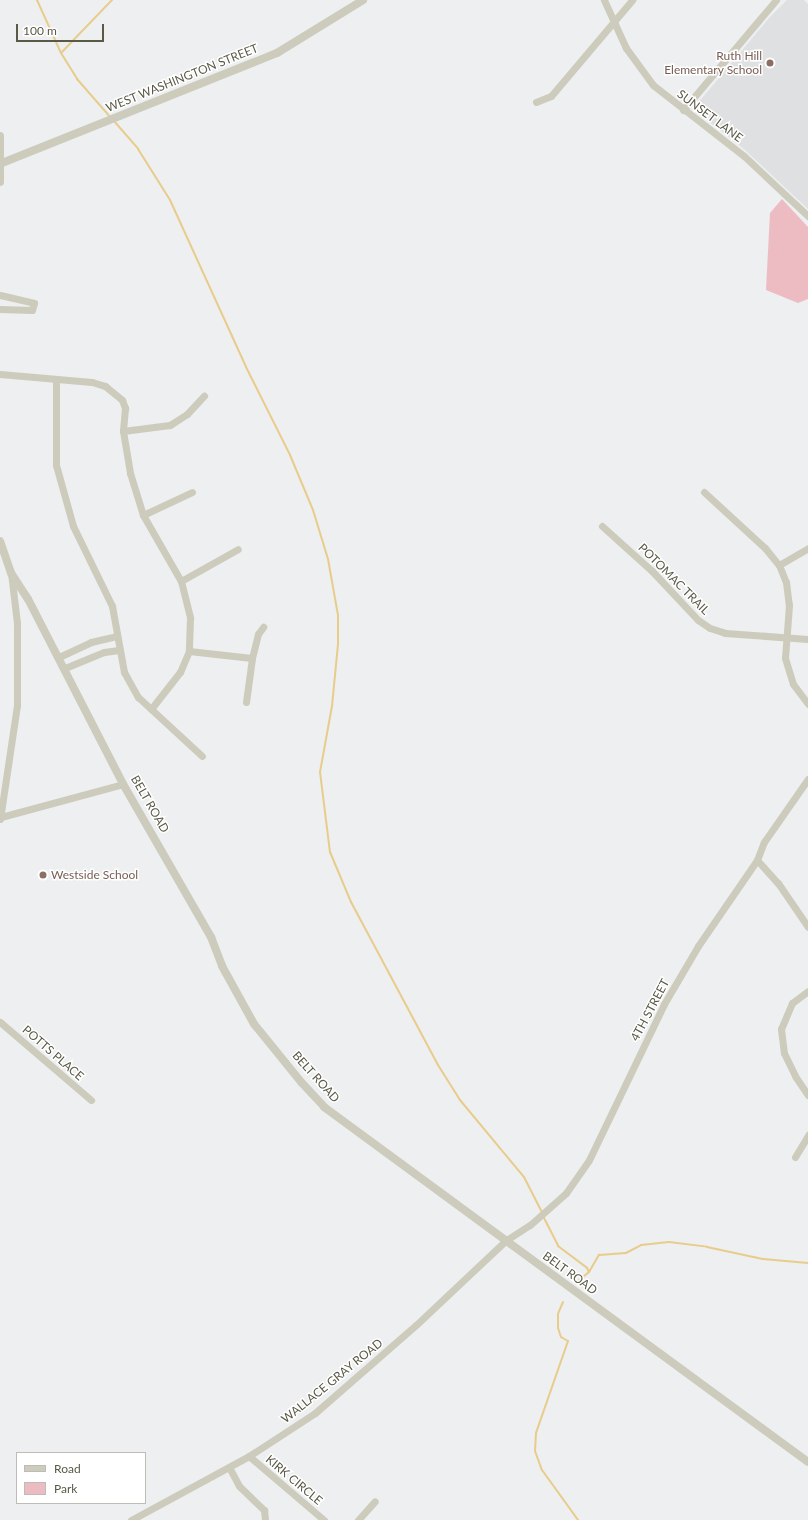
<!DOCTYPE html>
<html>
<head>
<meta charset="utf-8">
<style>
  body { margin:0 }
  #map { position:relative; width:808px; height:1520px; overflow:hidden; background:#edeff0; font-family:Lato,sans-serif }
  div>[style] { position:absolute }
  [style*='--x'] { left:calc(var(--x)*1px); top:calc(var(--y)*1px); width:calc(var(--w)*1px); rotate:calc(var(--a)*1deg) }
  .education>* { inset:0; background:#dfe0e1 }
  .green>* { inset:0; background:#edbcc2 }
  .stream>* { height:2px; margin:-1px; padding:0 1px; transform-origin:1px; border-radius:1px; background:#e8cc8b }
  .minor>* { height:7px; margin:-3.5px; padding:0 3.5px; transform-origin:3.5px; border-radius:3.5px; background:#cccbbc }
  .tertiary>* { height:8px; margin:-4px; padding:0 4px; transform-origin:4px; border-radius:4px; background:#cccbbc }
  .dots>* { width:11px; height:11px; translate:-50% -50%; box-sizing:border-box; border:2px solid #fff; border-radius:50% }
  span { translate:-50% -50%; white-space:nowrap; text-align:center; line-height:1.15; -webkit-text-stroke:3px #fff; paint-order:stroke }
  .education-label { font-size:12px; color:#785e54 }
  .right { translate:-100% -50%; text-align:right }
  .left { translate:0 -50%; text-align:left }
  .street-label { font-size:12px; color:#5a5946 }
  .legend { position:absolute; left:16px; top:1452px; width:130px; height:52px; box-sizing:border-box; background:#fff; border:1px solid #bdbdb5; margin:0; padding:5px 7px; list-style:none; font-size:12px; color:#5a5946 }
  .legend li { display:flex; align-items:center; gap:8px; height:20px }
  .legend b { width:20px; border:1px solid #bdbdb5 }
  .scale { position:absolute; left:16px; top:24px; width:88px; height:18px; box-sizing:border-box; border:2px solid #5a5946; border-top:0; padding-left:5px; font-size:12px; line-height:14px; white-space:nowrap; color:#5a5946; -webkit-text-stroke:3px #fff; paint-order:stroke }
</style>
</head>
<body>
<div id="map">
  <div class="education">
    <div style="clip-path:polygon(787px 0,804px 0,808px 4px,808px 209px,744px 149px,693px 109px,769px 18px)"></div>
  </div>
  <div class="green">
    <div style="clip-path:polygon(782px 199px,808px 227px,808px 299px,798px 303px,766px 290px,770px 213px)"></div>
  </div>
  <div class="stream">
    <div style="--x:37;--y:0;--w:58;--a:65.6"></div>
    <div style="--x:61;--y:53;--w:31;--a:58"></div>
    <div style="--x:77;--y:79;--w:52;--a:48.9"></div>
    <div style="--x:61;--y:53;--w:74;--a:-46.1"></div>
    <div style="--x:114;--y:121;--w:37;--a:49"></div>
    <div style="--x:138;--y:149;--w:60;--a:57.9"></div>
    <div style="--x:170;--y:200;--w:183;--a:65.5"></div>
    <div style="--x:246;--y:367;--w:98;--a:63.4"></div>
    <div style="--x:290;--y:455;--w:60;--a:67.3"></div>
    <div style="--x:313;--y:510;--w:51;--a:73"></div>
    <div style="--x:328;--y:559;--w:57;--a:79.9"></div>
    <div style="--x:338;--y:615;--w:29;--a:90"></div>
    <div style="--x:338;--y:644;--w:62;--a:95.5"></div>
    <div style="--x:332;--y:706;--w:67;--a:100.3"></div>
    <div style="--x:320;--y:772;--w:81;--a:82.9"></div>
    <div style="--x:330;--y:852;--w:54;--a:67.2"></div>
    <div style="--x:351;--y:902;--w:185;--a:61.9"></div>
    <div style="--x:438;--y:1065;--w:41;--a:57.8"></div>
    <div style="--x:460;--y:1100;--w:100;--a:50.3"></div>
    <div style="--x:524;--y:1177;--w:39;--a:63"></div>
    <div style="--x:543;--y:1216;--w:34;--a:63"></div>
    <div style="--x:558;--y:1246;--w:36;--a:37"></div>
    <div style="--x:587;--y:1268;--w:4;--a:63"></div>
    <div style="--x:577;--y:1282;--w:16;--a:-40"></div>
    <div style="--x:589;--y:1272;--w:20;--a:-60"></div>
    <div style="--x:599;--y:1255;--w:27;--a:-4"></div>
    <div style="--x:626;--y:1253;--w:17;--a:-28"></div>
    <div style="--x:641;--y:1245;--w:28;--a:-6"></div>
    <div style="--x:669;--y:1242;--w:38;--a:7"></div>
    <div style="--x:707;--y:1247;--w:57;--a:12.1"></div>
    <div style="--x:763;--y:1259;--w:45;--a:5.1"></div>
    <div style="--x:563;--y:1302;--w:13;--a:113"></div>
    <div style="--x:558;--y:1314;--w:14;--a:90"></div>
    <div style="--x:558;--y:1328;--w:9;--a:72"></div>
    <div style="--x:561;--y:1337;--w:8;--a:30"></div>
    <div style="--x:568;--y:1341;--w:97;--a:109.2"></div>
    <div style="--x:536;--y:1433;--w:18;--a:93"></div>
    <div style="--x:535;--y:1451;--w:20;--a:70"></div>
    <div style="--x:542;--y:1470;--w:62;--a:54.2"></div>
  </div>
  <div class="minor">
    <div style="--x:604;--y:0;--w:53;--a:65.4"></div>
    <div style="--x:626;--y:48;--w:46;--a:53.9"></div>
    <div style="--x:653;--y:85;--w:115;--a:38"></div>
    <div style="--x:744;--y:156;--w:88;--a:43.2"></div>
    <div style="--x:536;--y:102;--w:16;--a:-22"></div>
    <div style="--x:551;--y:96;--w:126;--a:-49.8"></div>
    <div style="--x:683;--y:110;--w:144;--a:-49.8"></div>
    <div style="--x:0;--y:295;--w:35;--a:13"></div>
    <div style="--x:34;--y:303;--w:7;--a:106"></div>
    <div style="--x:32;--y:310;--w:32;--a:-178"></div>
    <div style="--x:0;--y:374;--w:92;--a:5"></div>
    <div style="--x:92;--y:382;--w:14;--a:17"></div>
    <div style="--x:105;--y:386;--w:22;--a:39"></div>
    <div style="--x:122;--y:400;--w:9;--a:69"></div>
    <div style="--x:125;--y:408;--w:23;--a:95"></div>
    <div style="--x:123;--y:431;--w:43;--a:80.5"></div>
    <div style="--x:130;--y:473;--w:44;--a:72.8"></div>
    <div style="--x:143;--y:515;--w:76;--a:60.1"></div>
    <div style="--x:181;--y:581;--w:38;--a:76"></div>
    <div style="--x:190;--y:618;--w:33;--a:92"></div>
    <div style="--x:189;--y:651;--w:23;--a:113"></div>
    <div style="--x:180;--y:672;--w:47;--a:128.1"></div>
    <div style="--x:56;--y:380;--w:85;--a:90"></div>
    <div style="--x:56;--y:465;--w:63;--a:74.4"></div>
    <div style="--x:73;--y:526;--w:89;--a:64"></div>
    <div style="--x:112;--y:606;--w:67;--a:79.7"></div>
    <div style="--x:124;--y:672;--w:29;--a:61"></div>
    <div style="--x:138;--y:697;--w:87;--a:42.7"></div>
    <div style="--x:123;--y:431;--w:47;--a:-7.3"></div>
    <div style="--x:170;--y:425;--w:20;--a:-33"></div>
    <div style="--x:187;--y:414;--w:25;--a:-47"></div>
    <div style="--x:704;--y:492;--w:83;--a:42.6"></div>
    <div style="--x:765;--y:548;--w:22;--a:51"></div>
    <div style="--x:779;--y:565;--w:18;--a:68"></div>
    <div style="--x:786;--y:582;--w:23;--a:83"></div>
    <div style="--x:789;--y:605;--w:53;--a:94.3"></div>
    <div style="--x:785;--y:658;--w:27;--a:73"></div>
    <div style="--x:793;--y:684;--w:25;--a:53"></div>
    <div style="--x:143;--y:515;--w:54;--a:-25.1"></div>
    <div style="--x:602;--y:526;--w:67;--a:42"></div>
    <div style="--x:652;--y:571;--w:67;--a:46.8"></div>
    <div style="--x:698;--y:620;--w:14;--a:34"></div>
    <div style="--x:710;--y:628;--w:16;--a:18"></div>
    <div style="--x:725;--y:633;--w:83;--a:4.1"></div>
    <div style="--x:779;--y:565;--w:34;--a:-30"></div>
    <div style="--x:181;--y:581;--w:65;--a:-29.3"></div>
    <div style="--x:189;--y:651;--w:63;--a:6.3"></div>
    <div style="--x:59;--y:657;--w:35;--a:-25"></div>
    <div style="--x:91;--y:642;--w:26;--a:-13"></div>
    <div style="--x:65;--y:668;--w:42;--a:-22.3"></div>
    <div style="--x:104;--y:652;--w:15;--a:-8"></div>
    <div style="--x:246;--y:702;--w:44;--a:-82.2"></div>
    <div style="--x:252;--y:658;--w:25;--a:-76"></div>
    <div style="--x:258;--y:634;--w:9;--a:-54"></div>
    <div style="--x:1;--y:817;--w:126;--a:-15.1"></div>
    <div style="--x:0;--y:819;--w:115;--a:-81.5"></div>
    <div style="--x:17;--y:705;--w:82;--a:-90"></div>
    <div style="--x:17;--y:623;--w:50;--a:-96.8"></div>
    <div style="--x:757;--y:860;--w:31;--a:48"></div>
    <div style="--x:778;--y:883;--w:53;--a:55.7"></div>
    <div style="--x:808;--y:991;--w:20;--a:143"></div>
    <div style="--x:792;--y:1003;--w:28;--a:113"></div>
    <div style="--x:781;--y:1029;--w:24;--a:83"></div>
    <div style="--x:784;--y:1053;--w:25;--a:64"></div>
    <div style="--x:795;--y:1076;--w:23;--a:56"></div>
    <div style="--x:0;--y:1022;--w:120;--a:40.6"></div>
    <div style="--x:795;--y:1157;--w:26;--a:-59"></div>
    <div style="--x:249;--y:1456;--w:99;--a:40.5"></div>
    <div style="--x:229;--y:1467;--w:21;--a:62"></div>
    <div style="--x:239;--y:1486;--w:35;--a:44"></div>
    <div style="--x:264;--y:1510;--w:10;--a:84"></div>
    <div style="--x:131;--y:1520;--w:134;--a:-28.5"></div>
    <div style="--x:249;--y:1456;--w:79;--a:-33.1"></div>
    <div style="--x:315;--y:1413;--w:134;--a:-41.1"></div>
    <div style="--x:416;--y:1325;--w:122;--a:-43.3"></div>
    <div style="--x:505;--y:1241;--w:30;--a:-33"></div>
    <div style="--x:530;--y:1225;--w:48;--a:-41.6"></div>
    <div style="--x:566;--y:1193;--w:40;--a:-55.1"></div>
    <div style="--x:589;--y:1160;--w:173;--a:-64.3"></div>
    <div style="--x:664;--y:1004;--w:67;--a:-59.6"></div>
    <div style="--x:698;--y:946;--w:104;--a:-55.5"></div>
    <div style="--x:757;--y:860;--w:19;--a:-69"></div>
    <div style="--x:764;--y:842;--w:77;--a:-55.1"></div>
    <div style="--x:358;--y:1520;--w:25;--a:-48"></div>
  </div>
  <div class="tertiary">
    <div style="--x:0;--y:136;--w:46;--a:90"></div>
    <div style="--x:2;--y:163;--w:296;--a:-21.8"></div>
    <div style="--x:277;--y:53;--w:101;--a:-31.6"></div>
    <div style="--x:0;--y:541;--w:34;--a:71"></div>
    <div style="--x:11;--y:573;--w:31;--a:57"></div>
    <div style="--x:28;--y:599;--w:208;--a:62.8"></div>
    <div style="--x:123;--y:784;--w:177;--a:60.1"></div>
    <div style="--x:211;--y:937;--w:31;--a:69"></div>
    <div style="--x:222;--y:966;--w:66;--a:61.1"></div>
    <div style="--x:254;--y:1024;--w:76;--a:50.9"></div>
    <div style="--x:302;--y:1083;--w:33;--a:47"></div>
    <div style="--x:324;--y:1107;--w:600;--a:36.26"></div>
  </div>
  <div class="dots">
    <div style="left:770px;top:63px;background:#8d6e63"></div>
    <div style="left:43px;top:875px;background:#8d6e63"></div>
  </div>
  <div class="education-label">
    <span class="right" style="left:762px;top:63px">Ruth Hill<br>Elementary School</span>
    <span class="left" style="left:51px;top:875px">Westside School</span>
  </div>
  <div class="street-label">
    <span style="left:182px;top:78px;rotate:-22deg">WEST WASHINGTON STREET</span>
    <span style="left:710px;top:116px;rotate:37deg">SUNSET LANE</span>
    <span style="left:674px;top:579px;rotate:45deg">POTOMAC TRAIL</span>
    <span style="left:150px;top:804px;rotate:60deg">BELT ROAD</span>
    <span style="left:650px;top:1010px;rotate:-62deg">4TH STREET</span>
    <span style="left:53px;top:1053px;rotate:41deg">POTTS PLACE</span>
    <span style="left:316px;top:1077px;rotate:48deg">BELT ROAD</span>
    <span style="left:570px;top:1273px;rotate:36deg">BELT ROAD</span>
    <span style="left:332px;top:1381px;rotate:-39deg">WALLACE GRAY ROAD</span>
    <span style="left:294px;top:1480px;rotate:40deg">KIRK CIRCLE</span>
  </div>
  <ul class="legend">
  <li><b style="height:5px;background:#cccbbc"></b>Road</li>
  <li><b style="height:11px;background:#edbcc2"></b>Park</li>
  </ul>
  <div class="scale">100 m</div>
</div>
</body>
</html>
